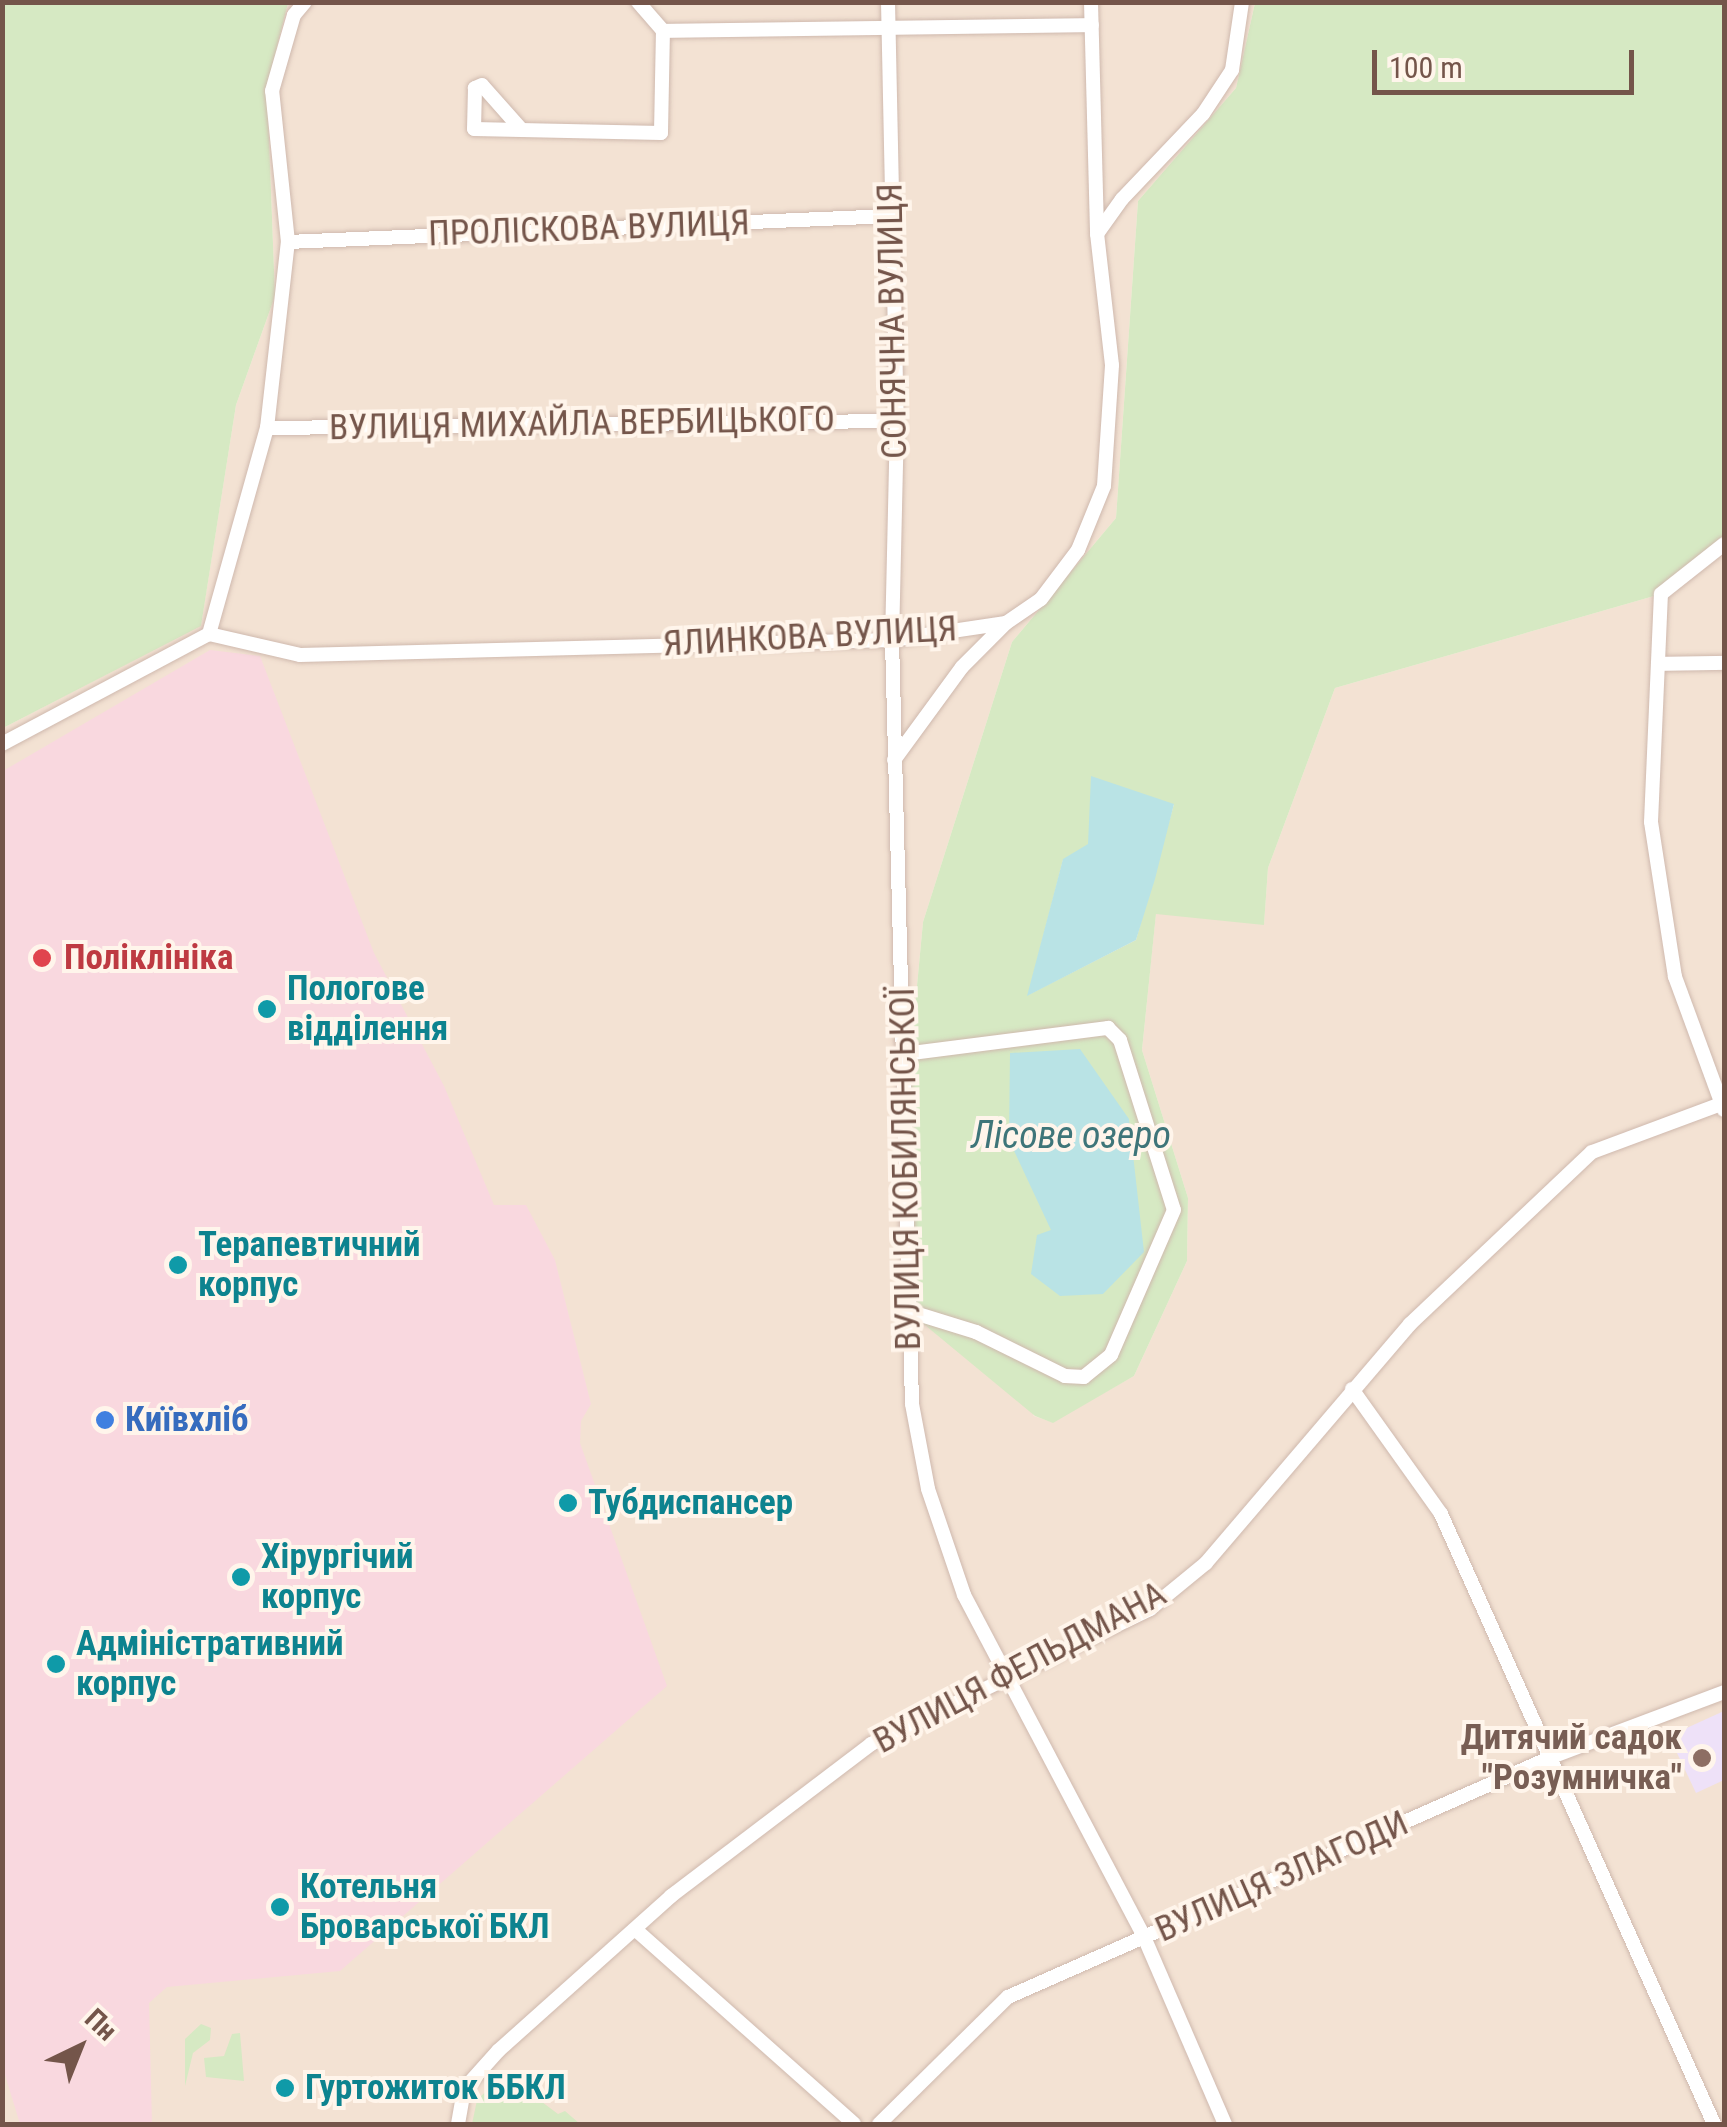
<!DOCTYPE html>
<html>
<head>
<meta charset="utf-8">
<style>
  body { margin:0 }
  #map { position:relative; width:1727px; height:2127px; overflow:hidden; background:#fcf1e4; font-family:"Roboto Condensed",sans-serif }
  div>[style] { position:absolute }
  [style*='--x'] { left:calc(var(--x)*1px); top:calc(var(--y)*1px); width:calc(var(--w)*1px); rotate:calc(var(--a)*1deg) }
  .residential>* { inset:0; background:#f3e2d3 }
  .education>* { inset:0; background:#eee1f8 }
  .medical>* { inset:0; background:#f9d8df }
  .green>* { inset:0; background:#d6e9c3 }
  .water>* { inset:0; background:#b9e3e5 }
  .roads { filter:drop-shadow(0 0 2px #cfb9ae) drop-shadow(0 0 2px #cfb9ae) }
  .street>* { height:14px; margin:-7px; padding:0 7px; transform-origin:7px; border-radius:7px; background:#fff }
  .dots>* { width:28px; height:28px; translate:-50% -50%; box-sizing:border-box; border:5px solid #fff5eb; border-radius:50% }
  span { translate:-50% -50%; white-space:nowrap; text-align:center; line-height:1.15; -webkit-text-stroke:8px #fff5eb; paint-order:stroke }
  .street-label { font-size:35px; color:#74554a }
  .health-label { font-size:35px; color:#be3a42; font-weight:700 }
  .left { translate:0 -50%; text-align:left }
  .culture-label { font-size:35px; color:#0d838f; font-weight:700 }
  .shop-label { font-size:35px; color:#366cbe; font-weight:700 }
  .education-label { font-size:35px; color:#785e54; font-weight:700 }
  .right { translate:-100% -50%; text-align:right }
  .water-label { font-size:38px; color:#3e7579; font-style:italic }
  .frame { position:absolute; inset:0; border:5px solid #74554a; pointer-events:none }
  .north { position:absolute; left:30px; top:1997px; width:100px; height:100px; -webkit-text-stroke:8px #fff5eb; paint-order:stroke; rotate:43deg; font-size:28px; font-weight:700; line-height:40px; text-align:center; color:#74554a }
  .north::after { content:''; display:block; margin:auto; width:35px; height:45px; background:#74554a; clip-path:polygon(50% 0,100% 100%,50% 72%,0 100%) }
  .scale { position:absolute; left:1372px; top:50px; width:262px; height:45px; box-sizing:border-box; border:5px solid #74554a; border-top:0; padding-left:12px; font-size:30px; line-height:35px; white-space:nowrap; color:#74554a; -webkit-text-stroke:8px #fff5eb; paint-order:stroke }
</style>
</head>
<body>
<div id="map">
  <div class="residential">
    <div style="clip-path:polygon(288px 2px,1255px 3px,1236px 88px,1138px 201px,1116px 518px,1012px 642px,923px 922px,902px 1145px,1034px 1416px,1052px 1422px,1134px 1376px,1187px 1261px,1188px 1198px,1142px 1050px,1156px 913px,1264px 924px,1268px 868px,1335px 688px,1661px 594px,1724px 544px,1724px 2124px,3px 2124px,3px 728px,201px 625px,236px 405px,275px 296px,267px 86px)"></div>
  </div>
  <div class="education">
    <div style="clip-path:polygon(1724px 1711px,1724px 1780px,1696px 1793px,1669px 1736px)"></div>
  </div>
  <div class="medical">
    <div style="clip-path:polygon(210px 650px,260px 656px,374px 953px,444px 1086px,494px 1205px,526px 1205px,555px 1260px,591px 1404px,581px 1421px,580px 1443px,667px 1686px,340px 1971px,167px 1987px,149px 2003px,152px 2124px,20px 2124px,2px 2065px,3px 771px)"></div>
  </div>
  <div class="green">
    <div style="clip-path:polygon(3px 3px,288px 3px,267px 86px,275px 296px,236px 405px,201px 626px,3px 728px)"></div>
    <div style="clip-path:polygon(evenodd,1255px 3px,1724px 3px,1724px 544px,1661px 594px,1335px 688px,1268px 868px,1264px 925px,1156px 914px,1142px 1050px,1188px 1198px,1187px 1261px,1134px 1376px,1053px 1423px,1035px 1416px,908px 1311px,902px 1145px,923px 922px,1012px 642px,1116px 518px,1138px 201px,1236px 88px,1255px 3px,1174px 804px,1136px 940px,1028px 995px,1063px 860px,1174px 804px)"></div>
    <div style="clip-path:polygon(201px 2024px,211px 2028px,210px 2040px,193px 2053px,185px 2086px,185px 2039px)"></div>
    <div style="clip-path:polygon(240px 2033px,244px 2081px,206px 2077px,204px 2058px,224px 2056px,232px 2034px)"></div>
    <div style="clip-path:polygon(498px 2080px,526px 2090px,558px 2114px,565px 2111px,580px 2124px,472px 2124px,477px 2100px)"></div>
  </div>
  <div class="water">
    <div style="clip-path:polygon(1091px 776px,1174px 804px,1155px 879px,1136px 940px,1027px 996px,1063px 859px,1088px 844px)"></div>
    <div style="clip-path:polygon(1080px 1049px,1129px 1119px,1144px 1252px,1103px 1294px,1060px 1296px,1031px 1274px,1037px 1235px,1051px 1230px,1009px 1140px,1010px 1053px)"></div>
  </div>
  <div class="roads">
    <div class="street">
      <div style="--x:638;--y:2;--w:38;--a:49"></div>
      <div style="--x:663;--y:31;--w:429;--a:-0.8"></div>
      <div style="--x:888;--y:2;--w:419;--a:88.8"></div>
      <div style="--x:897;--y:421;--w:219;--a:91.3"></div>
      <div style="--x:892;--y:640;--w:764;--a:88.5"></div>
      <div style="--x:912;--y:1404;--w:86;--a:79.3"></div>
      <div style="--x:928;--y:1489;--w:112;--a:71.2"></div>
      <div style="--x:964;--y:1595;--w:386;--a:62.2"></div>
      <div style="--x:1144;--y:1937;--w:204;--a:66.6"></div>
      <div style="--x:1091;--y:2;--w:231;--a:88.5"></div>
      <div style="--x:520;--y:128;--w:57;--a:-131.5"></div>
      <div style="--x:482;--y:85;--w:8;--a:157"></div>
      <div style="--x:475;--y:88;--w:41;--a:91.4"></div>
      <div style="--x:474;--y:129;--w:187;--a:1.2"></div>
      <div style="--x:661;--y:133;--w:102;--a:-88.9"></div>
      <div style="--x:288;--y:242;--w:604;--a:-2.47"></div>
      <div style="--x:267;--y:428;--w:630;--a:-0.64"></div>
      <div style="--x:209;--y:634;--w:93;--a:13"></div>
      <div style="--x:300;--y:655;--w:592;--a:-1.45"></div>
      <div style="--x:892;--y:640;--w:115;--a:-8.5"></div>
      <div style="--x:1006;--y:623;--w:42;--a:-34.4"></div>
      <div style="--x:1041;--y:599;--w:61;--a:-52.9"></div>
      <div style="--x:1078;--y:550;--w:69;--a:-67.9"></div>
      <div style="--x:1104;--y:486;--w:121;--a:-86.2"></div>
      <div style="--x:1112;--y:365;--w:132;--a:-96.5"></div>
      <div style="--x:1097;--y:234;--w:43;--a:-54.5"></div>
      <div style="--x:1122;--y:199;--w:117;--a:-46.4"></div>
      <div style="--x:1203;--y:114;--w:53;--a:-56.6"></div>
      <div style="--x:1232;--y:70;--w:69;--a:-81.6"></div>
      <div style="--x:209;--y:634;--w:214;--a:-74.3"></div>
      <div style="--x:267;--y:428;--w:187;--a:-83.6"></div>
      <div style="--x:288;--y:242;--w:152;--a:-96"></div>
      <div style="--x:272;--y:91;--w:79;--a:-73.9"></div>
      <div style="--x:294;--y:15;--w:17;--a:-50"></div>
      <div style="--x:1658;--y:664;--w:66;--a:-0.9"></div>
      <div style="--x:2;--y:744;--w:234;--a:-28"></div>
      <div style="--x:894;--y:760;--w:115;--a:-53.8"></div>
      <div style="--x:962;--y:667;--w:62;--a:-45"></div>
      <div style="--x:904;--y:1054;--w:206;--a:-7.3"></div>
      <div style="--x:1108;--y:1028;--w:17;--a:45"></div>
      <div style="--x:1120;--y:1040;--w:178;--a:72.4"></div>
      <div style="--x:1174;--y:1210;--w:158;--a:113.5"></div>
      <div style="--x:1111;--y:1355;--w:35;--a:141"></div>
      <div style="--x:1084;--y:1377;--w:19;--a:-177"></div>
      <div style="--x:1065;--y:1376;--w:99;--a:-153.7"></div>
      <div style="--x:976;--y:1332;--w:71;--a:-162.8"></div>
      <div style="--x:1724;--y:1110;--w:142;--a:-110.2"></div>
      <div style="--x:1675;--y:977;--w:157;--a:-98.8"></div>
      <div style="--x:1651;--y:822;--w:228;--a:-87.5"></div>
      <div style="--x:1661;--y:594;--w:80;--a:-38.4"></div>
      <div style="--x:1352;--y:1389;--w:153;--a:54.5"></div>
      <div style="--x:1441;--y:1514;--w:668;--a:65.89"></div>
      <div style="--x:637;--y:1931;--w:290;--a:41.6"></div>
      <div style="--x:458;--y:2124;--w:36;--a:-80"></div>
      <div style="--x:464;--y:2089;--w:52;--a:-48.1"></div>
      <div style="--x:499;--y:2050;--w:231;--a:-41.8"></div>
      <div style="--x:671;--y:1896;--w:251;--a:-37.2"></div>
      <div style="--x:871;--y:1744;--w:310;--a:-25.8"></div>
      <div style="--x:1150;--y:1609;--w:72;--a:-39.4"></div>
      <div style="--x:1206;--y:1563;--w:314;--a:-49.5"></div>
      <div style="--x:1410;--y:1324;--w:250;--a:-43.4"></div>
      <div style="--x:1592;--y:1152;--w:141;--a:-20.4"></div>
      <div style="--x:879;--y:2124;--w:181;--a:-44.6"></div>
      <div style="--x:1008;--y:1997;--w:597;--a:-23.82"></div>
      <div style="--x:1554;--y:1756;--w:182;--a:-20.6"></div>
    </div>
  </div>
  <div class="dots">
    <div style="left:42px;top:958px;background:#e0444e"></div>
    <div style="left:267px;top:1009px;background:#0f9aa8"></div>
    <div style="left:178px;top:1265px;background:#0f9aa8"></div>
    <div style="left:105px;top:1420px;background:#3f7fe0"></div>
    <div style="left:568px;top:1503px;background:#0f9aa8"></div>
    <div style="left:241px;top:1577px;background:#0f9aa8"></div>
    <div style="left:56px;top:1664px;background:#0f9aa8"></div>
    <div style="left:1702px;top:1758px;background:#8d6e63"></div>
    <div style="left:280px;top:1907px;background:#0f9aa8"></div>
    <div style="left:285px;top:2088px;background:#0f9aa8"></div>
  </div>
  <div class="street-label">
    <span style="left:589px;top:229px;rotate:-2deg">ПРОЛІСКОВА ВУЛИЦЯ</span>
    <span style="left:893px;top:321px;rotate:-91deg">СОНЯЧНА ВУЛИЦЯ</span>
    <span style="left:582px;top:424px;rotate:-1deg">ВУЛИЦЯ МИХАЙЛА ВЕРБИЦЬКОГО</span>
    <span style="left:810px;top:637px;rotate:-3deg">ЯЛИНКОВА ВУЛИЦЯ</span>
    <span style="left:906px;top:1169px;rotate:-91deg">ВУЛИЦЯ КОБИЛЯНСЬКОЇ</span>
    <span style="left:1020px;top:1668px;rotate:-28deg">ВУЛИЦЯ ФЕЛЬДМАНА</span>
    <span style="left:1282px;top:1877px;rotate:-24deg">ВУЛИЦЯ ЗЛАГОДИ</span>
  </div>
  <div class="health-label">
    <span class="left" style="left:64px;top:958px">Поліклініка</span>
  </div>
  <div class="culture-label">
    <span class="left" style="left:287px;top:1009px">Пологове<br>відділення</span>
    <span class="left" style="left:198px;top:1265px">Терапевтичний<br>корпус</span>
    <span class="left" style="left:588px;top:1503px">Тубдиспансер</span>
    <span class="left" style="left:261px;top:1577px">Хірургічий<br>корпус</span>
    <span class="left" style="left:76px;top:1664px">Адміністративний<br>корпус</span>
    <span class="left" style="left:300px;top:1907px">Котельня<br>Броварської БКЛ</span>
    <span class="left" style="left:305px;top:2088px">Гуртожиток ББКЛ</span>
  </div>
  <div class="shop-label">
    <span class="left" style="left:125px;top:1420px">Київхліб</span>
  </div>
  <div class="education-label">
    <span class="right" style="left:1682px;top:1758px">Дитячий садок<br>"Розумничка"</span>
  </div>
  <div class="water-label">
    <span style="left:1071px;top:1136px">Лісове озеро</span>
  </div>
  <div class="frame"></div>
  <div class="north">Пн</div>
  <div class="scale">100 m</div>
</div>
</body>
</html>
